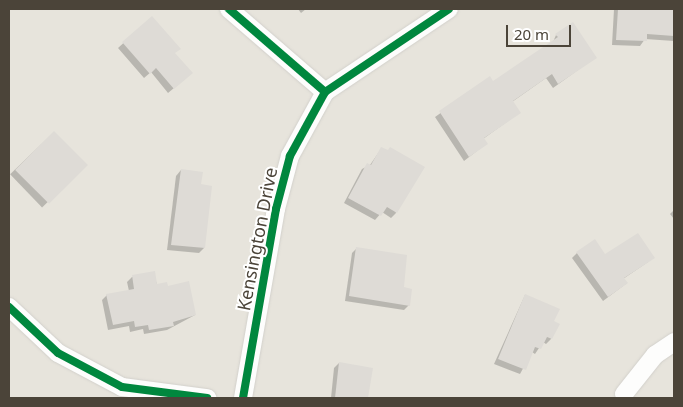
<!DOCTYPE html>
<html>
<head>
<meta charset="utf-8">
<style>
  body { margin:0 }
  #map { position:relative; width:683px; height:407px; overflow:hidden; background:#f4f2ee; font-family:"Noto Sans",sans-serif }
  div>[style] { position:absolute }
  [style*='--x'] { left:calc(var(--x)*1px); top:calc(var(--y)*1px); width:calc(var(--w)*1px); rotate:calc(var(--a)*1deg) }
  .residential>* { inset:0; background:#e7e4dc; transform-origin:0 0 }
  .shadow>* { inset:0; background:#0003; transform-origin:0 0 }
  .building>* { inset:0; background:#dedbd6; transform-origin:0 0 }
  .roads { filter:drop-shadow(0 0 1px #d2d0cb) drop-shadow(0 0 1px #d2d0cb) }
  .street>* { height:18px; margin:-9px; padding:0 9px; transform-origin:9px; border-radius:9px; background:#fdfdfc }
  .cycleway>* { height:8px; margin:-4px; padding:0 4px; transform-origin:4px; border-radius:4px; background:#00873e }
  span { translate:-50% -50%; white-space:nowrap; text-align:center; line-height:1.15; -webkit-text-stroke:4px #fff; paint-order:stroke }
  .street-label { font-size:18px; color:#4b4439 }
  .frame { position:absolute; inset:0; border:10px solid #4b4439; pointer-events:none }
  .scale { position:absolute; left:506px; top:25px; width:65px; height:22px; box-sizing:border-box; border:2px solid #4b4439; border-top:0; padding-left:6px; font-size:15px; line-height:18px; white-space:nowrap; color:#4b4439; -webkit-text-stroke:4px #fff; paint-order:stroke }
</style>
</head>
<body>
<div id="map">
  <div class="residential">
    <div style="left:9px;top:9px;width:665px;height:389px"></div>
  </div>
  <div class="shadow">
    <div style="clip-path:polygon(298px 9px,306px 9px,301px 13px)"></div>
    <div style="clip-path:polygon(614px 9px,674px 9px,674px 41px,645px 39px,640px 46px,612px 45px)"></div>
    <div style="clip-path:polygon(152px 17px,186px 78px,168px 93px,151px 72px,144px 78px,118px 48px)"></div>
    <div style="clip-path:polygon(556px 35px,596px 57px,553px 88px,546px 78px,512px 102px,519px 113px,483px 139px,486px 144px,464px 161px,435px 117px,490px 78px,493px 83px,553px 42px)"></div>
    <div style="left:54px;top:132px;width:46px;height:61px;rotate:46deg"></div>
    <div style="clip-path:polygon(381px 149px,396px 213px,391px 218px,382px 212px,375px 220px,344px 203px,362px 169px,370px 165px)"></div>
    <div style="clip-path:polygon(181px 170px,199px 185px,204px 248px,199px 253px,167px 250px,176px 176px)"></div>
    <div style="clip-path:polygon(674px 210px,674px 219px,670px 214px)"></div>
    <div style="clip-path:polygon(357px 248px,403px 288px,409px 305px,404px 310px,345px 301px,352px 253px)"></div>
    <div style="clip-path:polygon(577px 253px,648px 262px,623px 279px,627px 283px,603px 301px,572px 258px)"></div>
    <div style="clip-path:polygon(154px 273px,157px 285px,167px 288px,195px 315px,167px 330px,144px 334px,143px 329px,130px 332px,129px 326px,108px 330px,102px 300px,107px 295px,129px 291px,127px 282px,132px 277px)"></div>
    <div style="clip-path:polygon(525px 295px,552px 322px,551px 339px,546px 344px,543px 342px,535px 354px,532px 352px,520px 374px,494px 364px)"></div>
    <div style="clip-path:polygon(339px 363px,371px 369px,366px 398px,331px 398px,334px 368px)"></div>
  </div>
  <div class="building">
    <div style="clip-path:polygon(618px 9px,674px 9px,674px 36px,647px 34px,647px 41px,616px 40px)"></div>
    <div style="clip-path:polygon(152px 16px,181px 49px,175px 53px,193px 73px,174px 89px,156px 68px,150px 74px,122px 42px)"></div>
    <div style="clip-path:polygon(573px 22px,597px 58px,558px 84px,552px 74px,513px 101px,521px 113px,484px 138px,488px 144px,469px 157px,439px 111px,490px 76px,493px 81px,558px 37px,555px 34px)"></div>
    <div style="left:54px;top:131px;width:48px;height:55px;rotate:45deg"></div>
    <div style="clip-path:polygon(381px 147px,388px 150px,390px 147px,425px 167px,397px 213px,387px 207px,381px 216px,348px 198px,367px 163px,371px 165px)"></div>
    <div style="clip-path:polygon(181px 169px,203px 172px,201px 184px,212px 186px,205px 248px,171px 245px)"></div>
    <div style="clip-path:polygon(638px 233px,655px 258px,624px 278px,628px 283px,608px 297px,576px 252px,595px 239px,605px 254px)"></div>
    <div style="clip-path:polygon(356px 247px,407px 255px,404px 287px,412px 289px,410px 306px,349px 296px)"></div>
    <div style="clip-path:polygon(155px 271px,157px 284px,167px 282px,168px 286px,189px 281px,196px 315px,173px 322px,174px 326px,149px 330px,148px 325px,135px 327px,134px 321px,113px 325px,106px 294px,134px 289px,132px 275px)"></div>
    <div style="clip-path:polygon(525px 294px,560px 309px,554px 321px,560px 324px,552px 339px,547px 337px,541px 349px,535px 347px,526px 370px,498px 359px)"></div>
    <div style="clip-path:polygon(339px 362px,373px 368px,368px 398px,335px 398px)"></div>
  </div>
  <div class="roads">
    <div class="street">
      <div style="--x:229;--y:9;--w:127;--a:40.8"></div>
      <div style="--x:9;--y:307;--w:67;--a:43.2"></div>
      <div style="--x:58;--y:353;--w:72;--a:28"></div>
      <div style="--x:122;--y:387;--w:86;--a:7.4"></div>
      <div style="--x:624;--y:394;--w:50;--a:-51.5"></div>
      <div style="--x:655;--y:355;--w:23;--a:-34"></div>
      <div style="--x:243;--y:398;--w:192;--a:-80.1"></div>
      <div style="--x:276;--y:209;--w:55;--a:-75.2"></div>
      <div style="--x:290;--y:156;--w:73;--a:-61.3"></div>
      <div style="--x:325;--y:92;--w:149;--a:-33.8"></div>
    </div>
  </div>
  <div class="cycleway">
    <div style="--x:229;--y:9;--w:127;--a:40.8"></div>
    <div style="--x:9;--y:307;--w:67;--a:43.2"></div>
    <div style="--x:58;--y:353;--w:72;--a:28"></div>
    <div style="--x:122;--y:387;--w:86;--a:7.4"></div>
    <div style="--x:243;--y:398;--w:192;--a:-80.1"></div>
    <div style="--x:276;--y:209;--w:55;--a:-75.2"></div>
    <div style="--x:290;--y:156;--w:73;--a:-61.3"></div>
    <div style="--x:325;--y:92;--w:149;--a:-33.8"></div>
  </div>
  <div class="street-label">
    <span style="left:257px;top:239px;rotate:-79deg">Kensington Drive</span>
  </div>
  <div class="frame"></div>
  <div class="scale">20 m</div>
</div>
</body>
</html>
